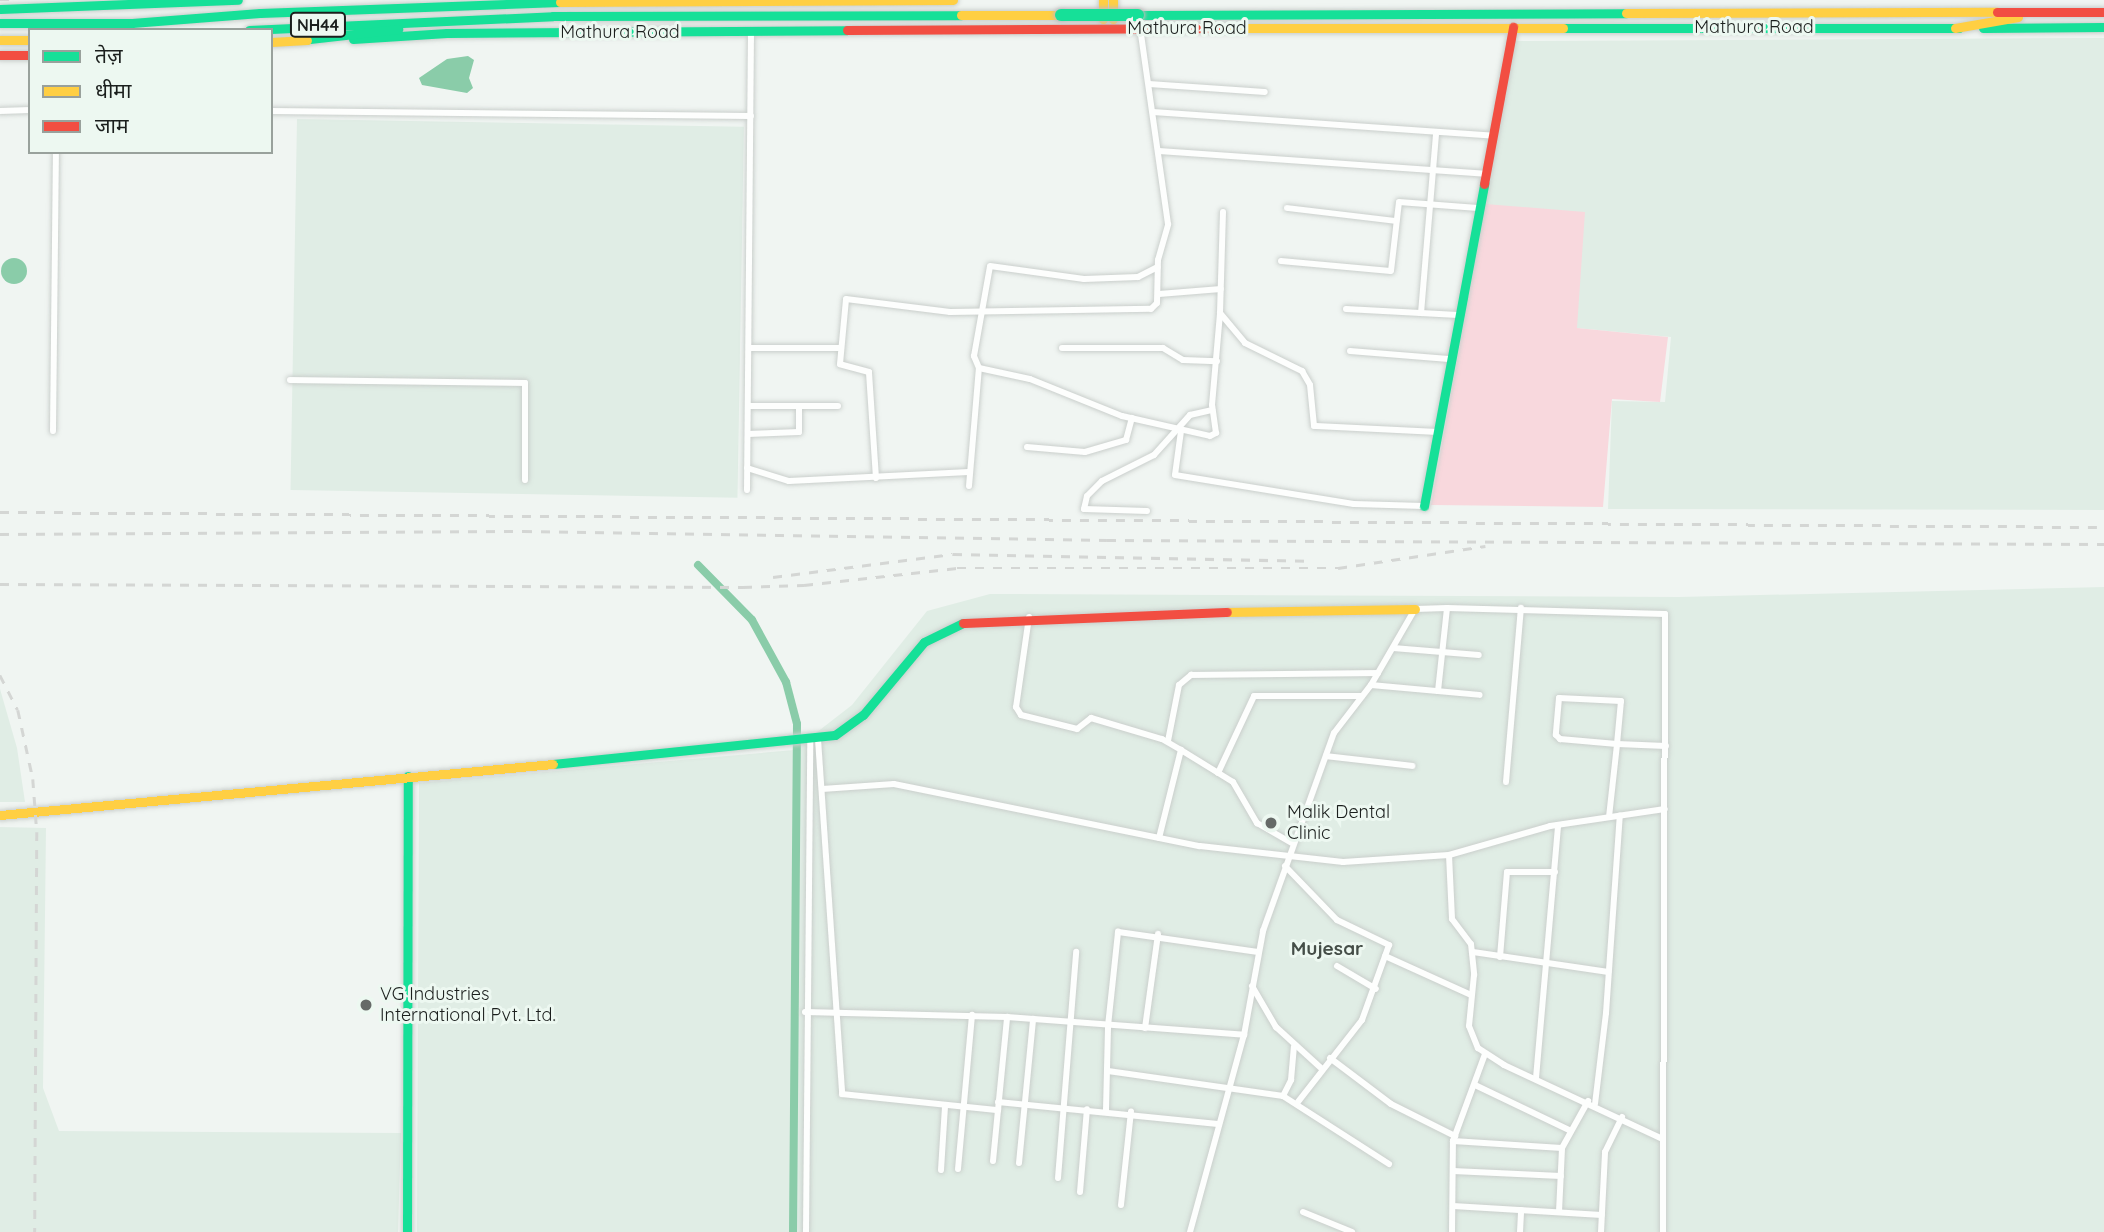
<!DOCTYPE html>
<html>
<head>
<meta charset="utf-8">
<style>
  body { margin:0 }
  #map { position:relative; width:2104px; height:1232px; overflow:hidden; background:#f0f5f2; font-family:Quicksand,"Noto Sans Devanagari",sans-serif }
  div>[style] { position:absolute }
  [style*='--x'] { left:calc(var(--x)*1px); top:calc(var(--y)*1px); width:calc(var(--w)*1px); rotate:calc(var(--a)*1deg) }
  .built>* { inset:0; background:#e0ede5; transform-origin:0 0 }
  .green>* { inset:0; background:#f8d8dd }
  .water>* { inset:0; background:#8acca9 }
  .round { border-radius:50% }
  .canal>* { height:8px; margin:-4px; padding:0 4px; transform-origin:4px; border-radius:4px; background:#8acca9 }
  .roads { filter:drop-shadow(0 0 2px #cacfcc) drop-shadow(0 0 2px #cacfcc) }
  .street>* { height:6px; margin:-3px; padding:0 3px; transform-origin:3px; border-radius:3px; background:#fdfefd }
  .fast>* { height:9px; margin:-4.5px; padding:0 4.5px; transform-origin:4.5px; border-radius:4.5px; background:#16e098 }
  .slow>* { height:9px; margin:-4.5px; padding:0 4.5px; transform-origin:4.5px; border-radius:4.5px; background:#ffcf43 }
  .jam>* { height:9px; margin:-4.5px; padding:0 4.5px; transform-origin:4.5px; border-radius:4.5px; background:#f24e42 }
  .rail>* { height:2.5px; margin-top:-1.25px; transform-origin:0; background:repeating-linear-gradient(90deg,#d4d6d4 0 9px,transparent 0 18px) }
  .bridges { filter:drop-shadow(0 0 2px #c2bbbc) drop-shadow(0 0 2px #c2bbbc) }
  .fast-bridge>* { height:12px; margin:-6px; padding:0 6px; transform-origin:6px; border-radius:6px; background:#16e098 }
  .dots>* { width:19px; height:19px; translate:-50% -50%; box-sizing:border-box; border:4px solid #edf8f1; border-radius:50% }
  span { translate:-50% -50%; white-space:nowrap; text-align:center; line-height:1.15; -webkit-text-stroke:6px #edf8f1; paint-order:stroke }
  .shield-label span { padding:2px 5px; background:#edf8f1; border:2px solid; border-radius:5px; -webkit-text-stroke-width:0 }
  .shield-label { font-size:16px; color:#1b1f1d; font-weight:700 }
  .street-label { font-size:18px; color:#1b1f1d }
  .poi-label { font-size:18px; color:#1b1f1d }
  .left { translate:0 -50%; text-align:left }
  .neighbourhood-label { font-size:19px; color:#454e48; font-weight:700 }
  .legend { position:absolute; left:28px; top:28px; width:245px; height:126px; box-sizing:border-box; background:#edf8f1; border:2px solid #99a19c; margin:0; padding:9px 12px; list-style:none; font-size:21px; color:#1b1f1d }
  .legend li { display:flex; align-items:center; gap:14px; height:35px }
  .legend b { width:35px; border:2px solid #99a19c }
</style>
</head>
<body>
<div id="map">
  <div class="built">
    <div style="clip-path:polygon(2104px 38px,2104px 510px,1608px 509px,1612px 401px,1665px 402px,1671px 337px,1577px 328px,1485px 204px,1515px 41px)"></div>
    <div style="left:297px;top:119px;width:447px;height:371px;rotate:1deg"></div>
    <div style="clip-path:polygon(2104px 587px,2104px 1232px,417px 1232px,419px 783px,794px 750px,852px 705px,927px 611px,990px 594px,1679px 597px)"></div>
    <div style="clip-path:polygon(0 689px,17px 748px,25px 802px,0 802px)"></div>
    <div style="clip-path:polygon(0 827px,46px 828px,43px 1088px,59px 1131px,401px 1133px,398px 1232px,0 1232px)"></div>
  </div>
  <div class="green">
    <div style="clip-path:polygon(1485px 204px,1585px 212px,1577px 328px,1668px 337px,1660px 402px,1612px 399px,1603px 507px,1431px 505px)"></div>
  </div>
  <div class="water">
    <div style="clip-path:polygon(468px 56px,474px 60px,469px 78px,473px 88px,467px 93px,422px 85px,419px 78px,447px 59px)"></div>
    <div class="round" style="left:1px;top:258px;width:26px;height:26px"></div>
  </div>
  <div class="canal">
    <div style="--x:698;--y:565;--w:77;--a:45.5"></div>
    <div style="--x:752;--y:620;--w:71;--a:61.3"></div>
    <div style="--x:786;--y:682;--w:43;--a:75.3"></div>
    <div style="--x:797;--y:724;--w:508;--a:90.45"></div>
  </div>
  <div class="roads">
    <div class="street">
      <div style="--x:1149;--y:84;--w:116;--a:3.9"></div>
      <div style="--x:0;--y:111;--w:30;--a:-2"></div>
      <div style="--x:271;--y:111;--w:480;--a:0.6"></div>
      <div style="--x:1153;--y:112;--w:342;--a:4"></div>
      <div style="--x:1159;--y:151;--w:327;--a:4"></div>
      <div style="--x:1287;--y:208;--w:110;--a:6.8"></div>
      <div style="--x:1223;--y:212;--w:101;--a:91.7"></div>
      <div style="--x:1220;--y:313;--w:39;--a:50"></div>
      <div style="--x:1245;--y:343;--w:64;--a:26.2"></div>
      <div style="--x:1302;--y:371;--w:16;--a:60"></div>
      <div style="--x:1310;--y:385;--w:41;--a:84.4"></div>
      <div style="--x:1314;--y:426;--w:121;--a:2.8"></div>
      <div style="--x:1281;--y:261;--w:110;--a:5.2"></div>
      <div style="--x:1391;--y:271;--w:69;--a:-83.4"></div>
      <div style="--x:1399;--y:202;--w:79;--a:4.3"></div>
      <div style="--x:1159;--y:294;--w:62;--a:-4.6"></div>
      <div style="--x:1346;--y:309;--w:112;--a:3.1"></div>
      <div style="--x:1421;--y:313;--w:179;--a:-85.2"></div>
      <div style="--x:749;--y:348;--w:92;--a:0"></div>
      <div style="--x:1062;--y:348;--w:101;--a:0"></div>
      <div style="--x:1163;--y:348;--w:23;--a:31"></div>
      <div style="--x:1183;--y:360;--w:34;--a:2"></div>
      <div style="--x:1350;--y:351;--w:99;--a:4.6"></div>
      <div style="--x:979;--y:368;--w:52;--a:12.2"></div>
      <div style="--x:1030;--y:379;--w:99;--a:21.9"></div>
      <div style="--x:1122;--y:416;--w:90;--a:12.8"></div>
      <div style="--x:1210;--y:436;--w:7;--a:-27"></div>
      <div style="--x:1216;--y:433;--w:28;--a:-98"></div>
      <div style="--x:1212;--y:405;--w:92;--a:-85"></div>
      <div style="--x:290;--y:380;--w:235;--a:0.7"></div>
      <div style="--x:525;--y:383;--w:97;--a:90"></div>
      <div style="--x:748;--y:406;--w:90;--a:0"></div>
      <div style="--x:53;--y:431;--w:279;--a:-89.4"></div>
      <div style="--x:1181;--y:431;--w:44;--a:97.8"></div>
      <div style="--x:1175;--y:475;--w:181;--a:9.2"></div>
      <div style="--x:1354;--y:504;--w:70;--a:1.6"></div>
      <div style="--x:748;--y:434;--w:51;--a:-2.2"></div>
      <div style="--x:799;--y:432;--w:26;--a:-90"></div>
      <div style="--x:1027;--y:447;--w:58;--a:4.9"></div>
      <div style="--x:1085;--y:452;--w:43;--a:-16.3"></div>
      <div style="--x:1126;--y:440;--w:23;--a:-75"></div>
      <div style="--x:747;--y:468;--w:44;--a:17.2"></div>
      <div style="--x:789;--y:481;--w:180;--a:-2.9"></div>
      <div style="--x:876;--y:478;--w:106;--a:-93.8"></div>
      <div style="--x:869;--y:372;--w:30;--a:-165"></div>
      <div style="--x:840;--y:364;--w:65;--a:-84.7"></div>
      <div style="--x:846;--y:299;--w:105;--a:7.1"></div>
      <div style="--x:950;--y:312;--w:201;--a:-0.9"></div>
      <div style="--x:1151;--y:309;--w:8;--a:-45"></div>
      <div style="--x:1157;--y:303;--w:43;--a:-88.7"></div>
      <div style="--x:1158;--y:260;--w:37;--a:-74"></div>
      <div style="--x:1168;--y:224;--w:199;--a:-98.1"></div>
      <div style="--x:969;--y:486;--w:118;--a:-85.2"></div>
      <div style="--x:979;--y:368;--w:13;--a:-113"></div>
      <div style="--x:974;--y:356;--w:91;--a:-79.9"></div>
      <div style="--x:990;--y:266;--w:95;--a:7.9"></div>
      <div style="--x:1084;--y:279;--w:54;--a:-2.1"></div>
      <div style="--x:1138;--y:277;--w:22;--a:-27"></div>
      <div style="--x:747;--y:490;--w:459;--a:-89.5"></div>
      <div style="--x:1147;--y:511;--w:63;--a:-178.2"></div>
      <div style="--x:1084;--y:509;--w:13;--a:-77"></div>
      <div style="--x:1087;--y:496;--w:21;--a:-45"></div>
      <div style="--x:1102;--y:481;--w:58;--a:-26.6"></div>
      <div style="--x:1154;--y:455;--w:54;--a:-48"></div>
      <div style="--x:1190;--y:415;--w:23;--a:-13"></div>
      <div style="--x:1029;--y:617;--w:91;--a:98.2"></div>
      <div style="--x:1016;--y:707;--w:9;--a:58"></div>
      <div style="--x:1021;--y:715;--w:58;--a:14"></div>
      <div style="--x:1077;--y:729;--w:18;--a:-38"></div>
      <div style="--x:1091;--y:718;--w:74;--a:16.5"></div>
      <div style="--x:1162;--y:739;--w:22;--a:30"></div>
      <div style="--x:1393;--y:648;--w:86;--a:4.7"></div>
      <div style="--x:1371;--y:685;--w:109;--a:5.2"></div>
      <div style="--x:1438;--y:691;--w:83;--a:-83.8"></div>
      <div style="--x:818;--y:739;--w:356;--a:86.1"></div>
      <div style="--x:842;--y:1094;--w:157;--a:5.9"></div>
      <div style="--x:1168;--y:741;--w:57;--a:-78.9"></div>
      <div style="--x:1179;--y:685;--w:16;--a:-40"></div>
      <div style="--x:1191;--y:675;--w:187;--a:-0.6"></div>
      <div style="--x:1326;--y:756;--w:87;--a:6.6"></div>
      <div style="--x:1218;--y:773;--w:85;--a:-64.9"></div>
      <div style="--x:1254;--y:696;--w:108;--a:0"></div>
      <div style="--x:1506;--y:782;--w:175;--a:-85.1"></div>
      <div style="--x:822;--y:789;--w:72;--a:-4"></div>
      <div style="--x:894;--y:784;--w:312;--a:11.5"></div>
      <div style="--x:1200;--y:846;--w:144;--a:6.4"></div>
      <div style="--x:1343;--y:862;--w:106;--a:-3.8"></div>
      <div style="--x:1449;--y:855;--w:105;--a:-16"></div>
      <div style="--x:1550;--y:826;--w:116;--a:-8.4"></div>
      <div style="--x:1609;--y:817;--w:73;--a:-83.7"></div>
      <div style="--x:1617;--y:744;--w:43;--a:-84.7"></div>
      <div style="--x:1621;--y:701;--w:62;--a:-177.2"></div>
      <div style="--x:1559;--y:698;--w:37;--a:95"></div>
      <div style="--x:1556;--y:735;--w:6;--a:45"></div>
      <div style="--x:1560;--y:739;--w:57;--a:5"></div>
      <div style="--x:1617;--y:744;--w:49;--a:2.3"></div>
      <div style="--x:1159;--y:838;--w:91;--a:-76"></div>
      <div style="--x:1181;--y:750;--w:61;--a:31.6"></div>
      <div style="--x:1233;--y:782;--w:48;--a:59.7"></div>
      <div style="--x:1257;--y:823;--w:39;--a:30"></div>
      <div style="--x:1449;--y:855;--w:64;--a:87.3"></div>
      <div style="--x:1452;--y:919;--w:31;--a:53"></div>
      <div style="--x:1471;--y:944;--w:31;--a:84"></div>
      <div style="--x:1474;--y:975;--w:51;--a:95.6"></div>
      <div style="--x:1469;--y:1026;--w:24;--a:68"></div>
      <div style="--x:1478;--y:1048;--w:31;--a:33"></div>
      <div style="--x:1504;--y:1065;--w:175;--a:25"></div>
      <div style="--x:1285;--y:866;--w:75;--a:46.1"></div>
      <div style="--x:1337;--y:920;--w:58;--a:25.7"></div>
      <div style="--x:1389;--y:945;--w:80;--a:109.8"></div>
      <div style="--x:1362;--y:1020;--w:104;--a:128"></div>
      <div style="--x:1473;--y:952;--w:137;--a:8.4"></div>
      <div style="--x:1385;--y:956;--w:94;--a:24.4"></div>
      <div style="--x:1500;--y:957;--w:85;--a:-85.3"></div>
      <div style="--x:1507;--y:872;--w:48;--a:0"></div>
      <div style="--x:1337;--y:966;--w:45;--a:30.5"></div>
      <div style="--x:1252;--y:986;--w:48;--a:59.7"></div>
      <div style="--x:1276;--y:1027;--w:62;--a:42.4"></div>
      <div style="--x:805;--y:1012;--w:202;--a:1.4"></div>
      <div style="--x:1007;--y:1017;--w:238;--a:4.3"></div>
      <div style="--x:1145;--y:1028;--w:95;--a:-82.1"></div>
      <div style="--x:1485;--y:1054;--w:93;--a:110.2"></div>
      <div style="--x:1453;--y:1141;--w:109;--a:3.7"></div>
      <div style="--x:1330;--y:1058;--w:76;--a:37"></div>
      <div style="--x:1391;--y:1104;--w:72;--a:26.6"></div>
      <div style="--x:1108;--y:1071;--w:177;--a:8.1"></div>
      <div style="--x:1283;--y:1096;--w:126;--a:32.7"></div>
      <div style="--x:1536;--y:1078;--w:254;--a:-85"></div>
      <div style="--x:1475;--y:1085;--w:106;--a:25.6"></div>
      <div style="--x:1283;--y:1096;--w:18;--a:-63"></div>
      <div style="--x:1291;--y:1080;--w:33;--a:-85"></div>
      <div style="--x:998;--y:1102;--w:221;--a:5.7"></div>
      <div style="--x:1595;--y:1104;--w:92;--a:-83.1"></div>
      <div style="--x:1606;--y:1013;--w:198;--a:-86"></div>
      <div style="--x:1106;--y:1110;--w:84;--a:-88.6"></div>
      <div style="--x:1108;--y:1026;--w:95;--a:-83.9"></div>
      <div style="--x:1118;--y:932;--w:142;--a:8.1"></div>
      <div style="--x:993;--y:1161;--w:145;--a:-84.4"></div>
      <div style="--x:1019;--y:1163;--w:145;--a:-84.4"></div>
      <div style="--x:958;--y:1169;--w:155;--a:-84.8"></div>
      <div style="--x:941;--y:1170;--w:63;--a:-86.4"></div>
      <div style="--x:1453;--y:1171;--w:108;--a:2.7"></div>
      <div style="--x:1058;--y:1178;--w:227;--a:-85.4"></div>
      <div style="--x:1080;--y:1192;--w:83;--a:-85.2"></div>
      <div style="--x:1121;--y:1205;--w:94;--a:-83.9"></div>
      <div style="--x:1453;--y:1206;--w:149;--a:3.5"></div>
      <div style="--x:1303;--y:1212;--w:53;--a:22.2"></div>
      <div style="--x:1559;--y:1212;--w:64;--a:-87.3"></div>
      <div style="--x:1562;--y:1148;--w:54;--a:-61"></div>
      <div style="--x:806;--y:1232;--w:492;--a:-89.5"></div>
      <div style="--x:1190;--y:1232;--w:204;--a:-74.7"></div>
      <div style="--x:1244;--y:1035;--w:106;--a:-79.6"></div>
      <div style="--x:1263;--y:931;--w:210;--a:-70.3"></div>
      <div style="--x:1334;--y:733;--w:61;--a:-52.4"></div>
      <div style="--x:1371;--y:685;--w:88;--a:-59.9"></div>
      <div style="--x:1415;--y:609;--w:32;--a:-2"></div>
      <div style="--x:1447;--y:608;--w:218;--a:1.6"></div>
      <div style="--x:1665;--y:614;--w:618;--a:90.19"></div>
      <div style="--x:1452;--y:1232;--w:91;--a:-89.4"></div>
      <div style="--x:1520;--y:1232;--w:22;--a:-87"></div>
      <div style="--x:1601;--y:1232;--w:80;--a:-87.1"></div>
      <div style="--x:1605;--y:1152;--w:39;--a:-64"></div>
    </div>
    <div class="fast">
      <div style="--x:0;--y:9;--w:238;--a:-2.2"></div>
      <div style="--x:1138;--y:15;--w:488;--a:-0.2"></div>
      <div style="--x:0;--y:23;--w:132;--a:0"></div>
      <div style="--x:132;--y:23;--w:128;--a:-4.5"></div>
      <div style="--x:260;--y:13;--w:300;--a:-2.1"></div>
      <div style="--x:1563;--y:28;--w:396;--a:0"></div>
      <div style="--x:1983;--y:28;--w:121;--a:-0.5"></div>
      <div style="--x:249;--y:30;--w:304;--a:-2.6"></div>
      <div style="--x:553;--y:16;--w:408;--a:-0.1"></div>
      <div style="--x:353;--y:39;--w:94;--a:-3.7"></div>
      <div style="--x:447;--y:33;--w:400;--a:-0.4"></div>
      <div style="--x:301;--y:40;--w:98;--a:-6.5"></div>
      <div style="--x:1424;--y:506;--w:328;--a:-79.4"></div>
      <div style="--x:553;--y:764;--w:283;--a:-5.9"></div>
      <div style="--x:835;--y:735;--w:34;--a:-36"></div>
      <div style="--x:863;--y:715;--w:95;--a:-50.1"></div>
      <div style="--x:924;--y:642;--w:43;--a:-26"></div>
      <div style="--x:407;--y:1232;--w:456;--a:-89.9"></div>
    </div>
    <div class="slow">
      <div style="--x:1103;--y:0;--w:19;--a:90"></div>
      <div style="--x:1113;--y:0;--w:19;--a:90"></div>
      <div style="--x:560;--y:2;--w:393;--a:-0.3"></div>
      <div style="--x:1626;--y:13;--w:371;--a:-0.2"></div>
      <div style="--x:961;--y:15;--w:100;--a:0"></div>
      <div style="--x:1222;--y:28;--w:341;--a:0"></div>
      <div style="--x:1955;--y:28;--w:64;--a:-9.9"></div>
      <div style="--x:0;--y:40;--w:30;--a:0"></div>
      <div style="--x:271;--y:42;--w:36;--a:-3"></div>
      <div style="--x:1227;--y:612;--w:188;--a:-0.9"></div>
      <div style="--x:0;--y:815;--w:555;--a:-5.27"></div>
    </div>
    <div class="jam">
      <div style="--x:1997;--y:12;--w:107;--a:0"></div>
      <div style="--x:847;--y:30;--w:375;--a:-0.3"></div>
      <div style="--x:0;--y:55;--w:30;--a:0"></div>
      <div style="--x:1484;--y:184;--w:160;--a:-79.5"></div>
      <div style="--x:963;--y:623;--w:264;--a:-2.4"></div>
    </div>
  </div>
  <div class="rail">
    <div style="--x:0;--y:0;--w:10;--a:0"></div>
    <div style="--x:0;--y:512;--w:2104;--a:0.41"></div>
    <div style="--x:0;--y:534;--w:523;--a:-0.33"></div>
    <div style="--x:523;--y:531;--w:584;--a:0.88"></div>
    <div style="--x:1107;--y:540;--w:997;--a:0.23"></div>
    <div style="--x:773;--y:577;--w:181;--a:-7.3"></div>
    <div style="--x:953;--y:554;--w:354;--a:1.1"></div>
    <div style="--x:0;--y:584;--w:743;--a:0.23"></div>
    <div style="--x:743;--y:587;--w:61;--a:-1.9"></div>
    <div style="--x:804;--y:585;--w:154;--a:-6.3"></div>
    <div style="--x:957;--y:568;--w:381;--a:0"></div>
    <div style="--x:1338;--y:568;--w:149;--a:-8.5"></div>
    <div style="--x:0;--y:675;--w:39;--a:63"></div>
    <div style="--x:18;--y:710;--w:71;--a:77.7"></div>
    <div style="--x:33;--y:779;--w:53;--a:85.7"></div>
    <div style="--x:37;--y:832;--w:400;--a:90.3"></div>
  </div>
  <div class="bridges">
    <div class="fast-bridge">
      <div style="--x:1061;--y:15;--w:77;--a:0"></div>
    </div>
  </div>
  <div class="dots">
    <div style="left:1271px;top:823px;background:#666a68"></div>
    <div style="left:366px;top:1005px;background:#666a68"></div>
  </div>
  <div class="shield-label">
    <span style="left:318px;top:25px">NH44</span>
  </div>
  <div class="street-label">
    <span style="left:1754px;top:27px">Mathura Road</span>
    <span style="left:1187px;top:28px">Mathura Road</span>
    <span style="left:620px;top:32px">Mathura Road</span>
  </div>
  <div class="poi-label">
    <span class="left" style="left:1287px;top:823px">Malik Dental<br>Clinic</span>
    <span class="left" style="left:380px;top:1005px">VG Industries<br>International Pvt. Ltd.</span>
  </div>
  <div class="neighbourhood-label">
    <span style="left:1327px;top:949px">Mujesar</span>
  </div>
  <ul class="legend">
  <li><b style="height:9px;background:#16e098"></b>तेज़</li>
  <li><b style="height:9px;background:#ffcf43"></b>धीमा</li>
  <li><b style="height:9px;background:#f24e42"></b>जाम</li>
  </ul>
</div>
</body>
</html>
